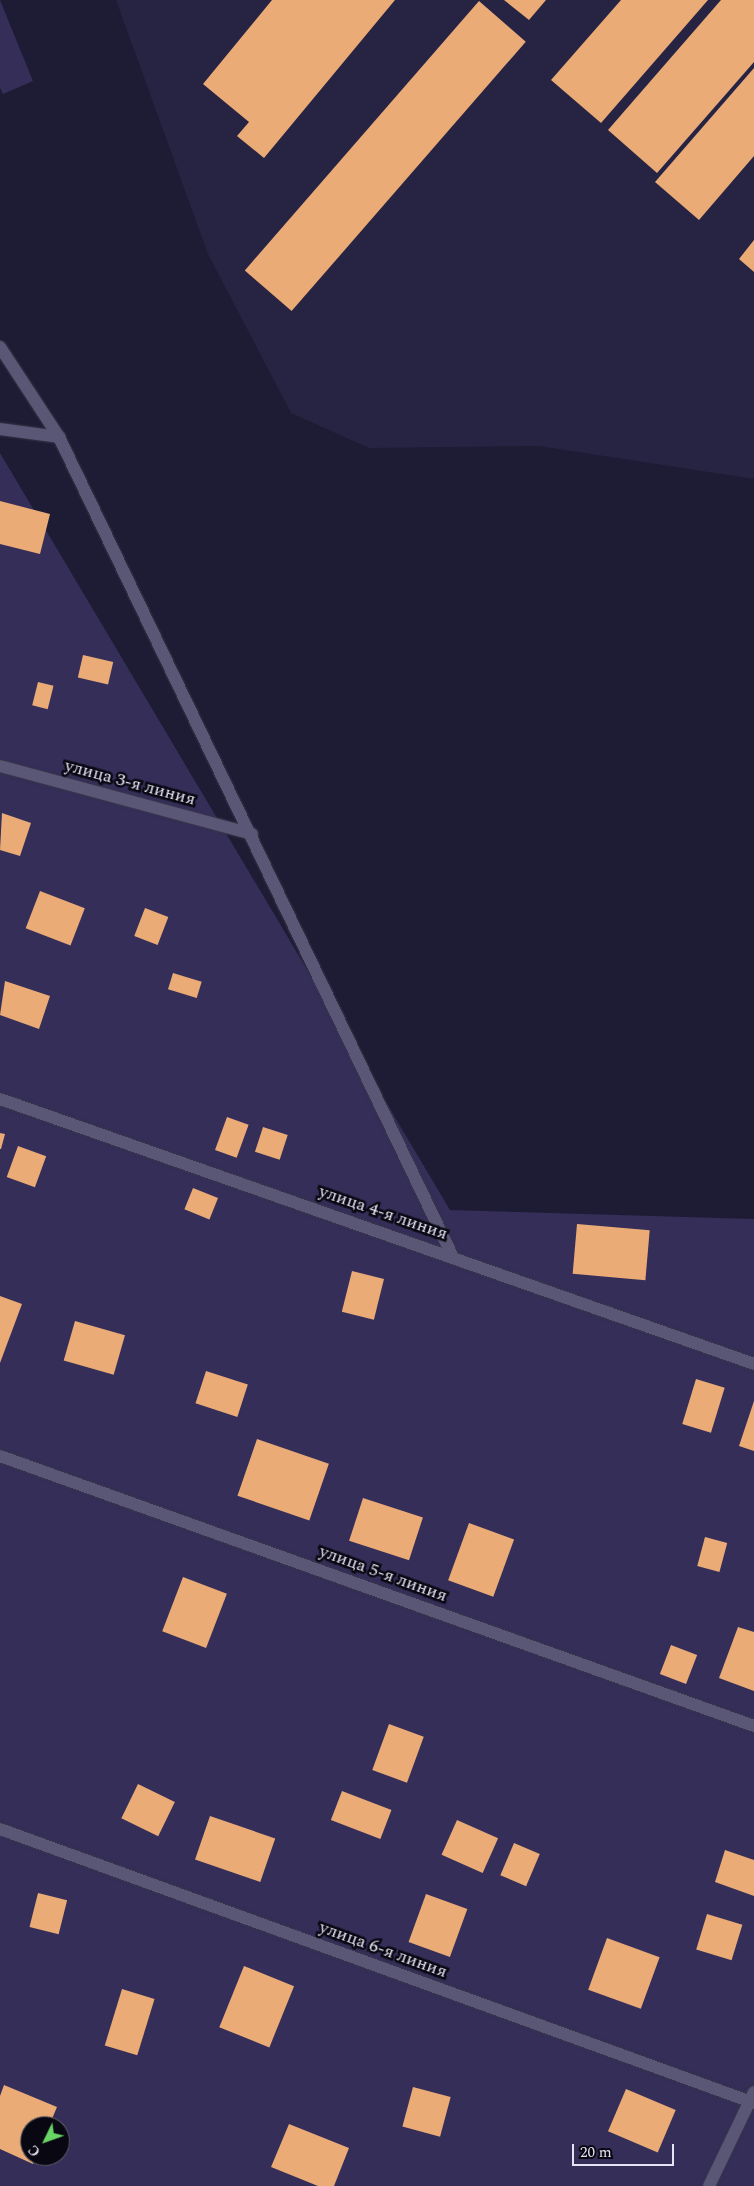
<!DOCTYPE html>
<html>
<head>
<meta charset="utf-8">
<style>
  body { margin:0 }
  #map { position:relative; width:754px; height:2186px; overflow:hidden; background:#1e1b34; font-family:Spectral,serif }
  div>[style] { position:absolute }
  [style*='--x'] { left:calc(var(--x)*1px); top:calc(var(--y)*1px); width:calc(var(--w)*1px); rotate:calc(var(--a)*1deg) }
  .built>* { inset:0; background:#272343 }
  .green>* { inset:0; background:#342e58 }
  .building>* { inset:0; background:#eaab76; transform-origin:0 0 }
  .roads { filter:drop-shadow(0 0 1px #39364b) drop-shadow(0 0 1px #39364b) }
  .street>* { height:12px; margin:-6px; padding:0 6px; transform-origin:6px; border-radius:6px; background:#595775 }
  span { translate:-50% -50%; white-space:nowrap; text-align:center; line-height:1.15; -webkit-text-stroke:5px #090812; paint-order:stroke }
  .street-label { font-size:18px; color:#e4e3f4 }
  .north { position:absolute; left:20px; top:2116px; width:50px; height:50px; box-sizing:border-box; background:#090812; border:1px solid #61606c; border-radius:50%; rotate:228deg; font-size:14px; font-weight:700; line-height:20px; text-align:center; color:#e4e3f4 }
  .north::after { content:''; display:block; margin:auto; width:18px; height:22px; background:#68d465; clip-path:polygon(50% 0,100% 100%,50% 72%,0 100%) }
  .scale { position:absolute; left:572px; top:2144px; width:102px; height:22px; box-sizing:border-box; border:2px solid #e4e3f4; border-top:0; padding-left:6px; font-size:15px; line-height:18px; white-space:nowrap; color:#e4e3f4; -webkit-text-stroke:4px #090812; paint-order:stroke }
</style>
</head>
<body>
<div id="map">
  <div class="built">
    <div style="clip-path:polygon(116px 0,754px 0,754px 479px,539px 446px,369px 448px,291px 413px,208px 254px)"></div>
  </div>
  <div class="green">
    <div style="clip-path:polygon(0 0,33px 81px,3px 94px,0 88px)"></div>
    <div style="clip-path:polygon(evenodd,0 453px,450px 1210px,754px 1219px,754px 2186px,0 2186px,0 453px,30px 2126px,60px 2126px,60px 2156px,30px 2156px,30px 2126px)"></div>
  </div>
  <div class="building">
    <div style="clip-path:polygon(272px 0,395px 0,264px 158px,237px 136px,249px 122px,203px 84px)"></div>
    <div style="clip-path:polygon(504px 0,546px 0,529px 20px)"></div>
    <div style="clip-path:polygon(621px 0,708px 0,601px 123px,551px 80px)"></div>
    <div style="clip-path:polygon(721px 0,754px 0,754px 62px,657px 173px,608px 130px)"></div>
    <div style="left:479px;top:1px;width:62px;height:357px;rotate:41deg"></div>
    <div style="clip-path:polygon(754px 68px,754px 156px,699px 220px,655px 182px)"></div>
    <div style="clip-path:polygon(754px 240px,754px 272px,739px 259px)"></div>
    <div style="clip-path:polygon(0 501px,50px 514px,40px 554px,0 544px)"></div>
    <div style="left:83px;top:655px;width:31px;height:23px;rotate:13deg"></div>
    <div style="left:38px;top:682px;width:16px;height:24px;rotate:14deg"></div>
    <div style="clip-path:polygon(2px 813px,31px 823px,20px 856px,0 850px)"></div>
    <div style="left:40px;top:891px;width:48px;height:40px;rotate:21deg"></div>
    <div style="left:145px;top:908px;width:25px;height:30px;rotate:21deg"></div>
    <div style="left:173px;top:973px;width:30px;height:17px;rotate:17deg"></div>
    <div style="clip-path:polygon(5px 981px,50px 996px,39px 1029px,0 1015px)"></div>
    <div style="left:227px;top:1117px;width:23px;height:35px;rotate:20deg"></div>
    <div style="left:263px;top:1127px;width:26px;height:26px;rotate:18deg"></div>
    <div style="clip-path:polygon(0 1133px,5px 1134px,1px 1149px,0 1149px)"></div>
    <div style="left:18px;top:1146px;width:30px;height:33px;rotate:20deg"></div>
    <div style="left:193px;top:1188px;width:27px;height:23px;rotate:22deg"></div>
    <div style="left:577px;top:1224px;width:73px;height:50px;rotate:5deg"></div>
    <div style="left:352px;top:1271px;width:33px;height:42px;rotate:14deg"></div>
    <div style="clip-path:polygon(0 1296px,22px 1304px,0 1363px)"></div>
    <div style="left:75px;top:1321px;width:52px;height:41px;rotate:16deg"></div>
    <div style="left:206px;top:1371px;width:44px;height:34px;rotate:18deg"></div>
    <div style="left:696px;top:1379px;width:30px;height:47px;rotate:17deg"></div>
    <div style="clip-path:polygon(754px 1401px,754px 1451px,739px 1446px)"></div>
    <div style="left:257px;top:1439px;width:76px;height:60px;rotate:19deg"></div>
    <div style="left:363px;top:1498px;width:63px;height:45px;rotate:18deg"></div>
    <div style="left:469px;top:1523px;width:48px;height:61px;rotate:20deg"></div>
    <div style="left:705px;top:1537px;width:23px;height:30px;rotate:15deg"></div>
    <div style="left:183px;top:1577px;width:47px;height:58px;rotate:21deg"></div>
    <div style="clip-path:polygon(738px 1627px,754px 1632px,754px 1691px,719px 1678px)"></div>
    <div style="left:671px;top:1645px;width:28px;height:31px;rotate:21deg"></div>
    <div style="left:389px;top:1724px;width:37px;height:49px;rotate:20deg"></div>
    <div style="left:138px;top:1784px;width:41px;height:38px;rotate:26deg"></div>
    <div style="left:342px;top:1791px;width:53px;height:31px;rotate:21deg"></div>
    <div style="left:210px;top:1816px;width:69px;height:46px;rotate:19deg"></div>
    <div style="left:457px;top:1820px;width:45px;height:38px;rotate:24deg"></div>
    <div style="left:514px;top:1843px;width:28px;height:35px;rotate:23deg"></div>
    <div style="clip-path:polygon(725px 1850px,754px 1860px,754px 1896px,715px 1882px)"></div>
    <div style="left:38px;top:1893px;width:30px;height:35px;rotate:14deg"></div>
    <div style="left:426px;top:1894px;width:44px;height:51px;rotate:20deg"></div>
    <div style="left:707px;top:1914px;width:37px;height:37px;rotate:17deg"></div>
    <div style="left:607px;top:1938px;width:56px;height:55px;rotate:20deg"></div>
    <div style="left:244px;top:1966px;width:54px;height:66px;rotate:22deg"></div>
    <div style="left:122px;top:1989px;width:34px;height:59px;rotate:17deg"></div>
    <div style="clip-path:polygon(4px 2085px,57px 2107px,49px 2126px,30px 2126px,30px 2156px,36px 2156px,33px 2164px,0 2149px,0 2096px)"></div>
    <div style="left:413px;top:2087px;width:39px;height:41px;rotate:15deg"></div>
    <div style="left:626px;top:2089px;width:54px;height:46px;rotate:23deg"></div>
    <div style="clip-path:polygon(289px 2124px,349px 2148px,334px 2186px,318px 2186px,271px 2167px)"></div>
  </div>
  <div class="roads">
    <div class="street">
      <div style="--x:0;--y:347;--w:108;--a:56.8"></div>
      <div style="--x:59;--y:437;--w:908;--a:64.34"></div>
      <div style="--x:0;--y:429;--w:60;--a:7.7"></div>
      <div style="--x:0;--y:766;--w:261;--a:15.1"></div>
      <div style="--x:0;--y:1099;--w:799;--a:19.36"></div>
      <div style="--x:0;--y:1456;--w:801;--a:19.7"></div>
      <div style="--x:0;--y:1829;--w:802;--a:19.97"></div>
      <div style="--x:709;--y:2186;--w:104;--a:-64.4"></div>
    </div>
  </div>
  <div class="street-label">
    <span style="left:130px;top:783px;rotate:15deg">улица 3-я линия</span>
    <span style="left:383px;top:1213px;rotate:19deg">улица 4-я линия</span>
    <span style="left:383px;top:1574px;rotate:20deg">улица 5-я линия</span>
    <span style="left:383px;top:1950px;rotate:20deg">улица 6-я линия</span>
  </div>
  <div class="north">С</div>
  <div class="scale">20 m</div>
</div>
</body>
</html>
